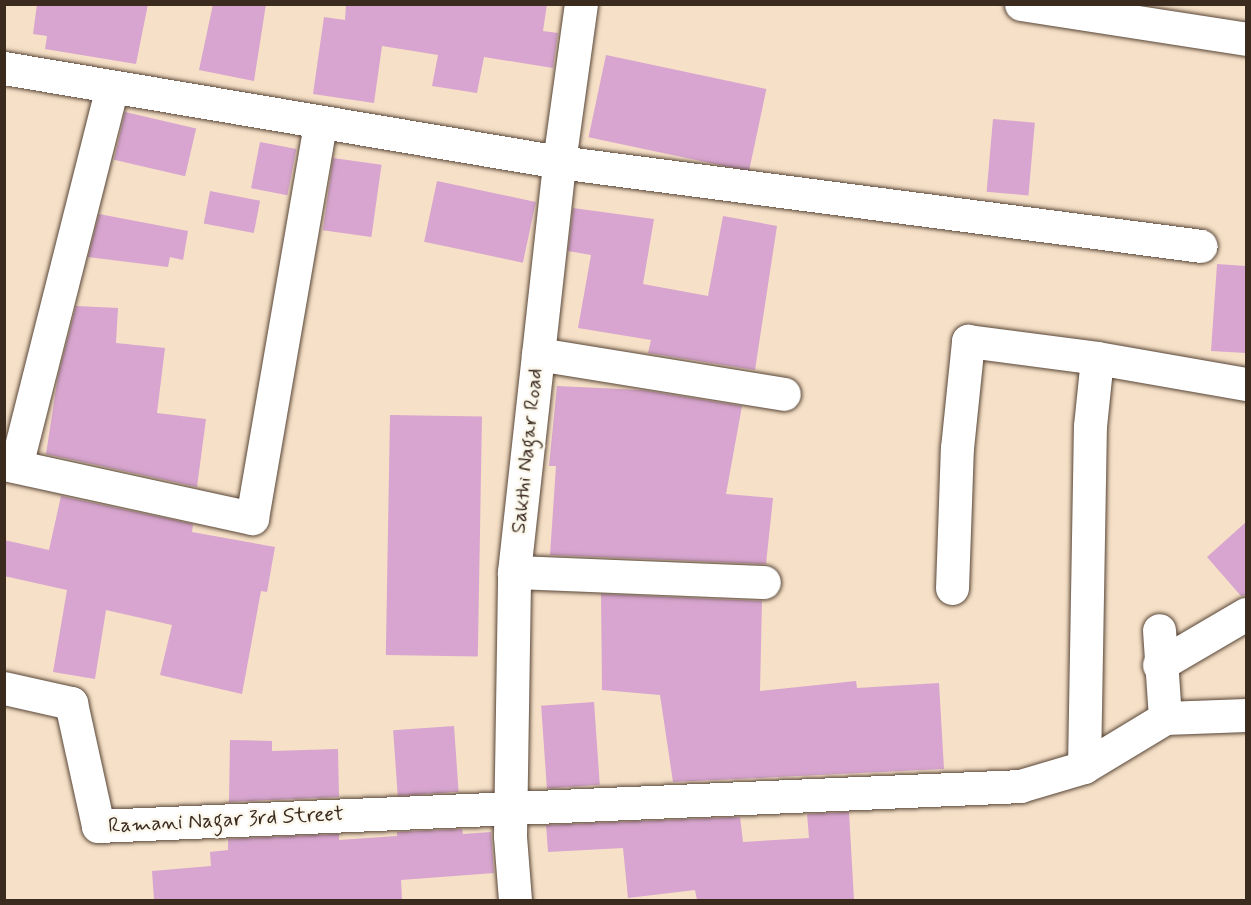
<!DOCTYPE html>
<html>
<head>
<meta charset="utf-8">
<style>
  body { margin:0 }
  #map { position:relative; width:1251px; height:905px; overflow:hidden; background:#f6e0c7; font-family:Mynerve,sans-serif }
  div>[style] { position:absolute }
  [style*='--x'] { left:calc(var(--x)*1px); top:calc(var(--y)*1px); width:calc(var(--w)*1px); rotate:calc(var(--a)*1deg) }
  .building>* { inset:0; background:#d7a5cf; transform-origin:0 0 }
  .roads { filter:drop-shadow(0 0 2px #574537) drop-shadow(0 0 2px #574537) }
  .minor>* { height:33px; margin:-16.5px; padding:0 16.5px; transform-origin:16.5px; border-radius:16.5px; background:#fff }
  span { translate:-50% -50%; white-space:nowrap; text-align:center; line-height:1.15; -webkit-text-stroke:5px #fbf7ec; paint-order:stroke }
  .street-label { font-size:21px; color:#3b2a1e }
  .frame { position:absolute; inset:0; border:6px solid #3b2a1e; pointer-events:none }
</style>
</head>
<body>
<div id="map">
  <div class="building">
    <div style="clip-path:polygon(37px 4px,148px 4px,136px 64px,45px 49px,47px 36px,33px 34px)"></div>
    <div style="clip-path:polygon(213px 4px,266px 4px,254px 81px,199px 70px)"></div>
    <div style="clip-path:polygon(346px 4px,547px 4px,543px 31px,558px 33px,553px 68px,484px 57px,477px 93px,432px 86px,438px 55px,382px 46px,374px 103px,313px 94px,324px 17px,345px 20px)"></div>
    <div style="left:606px;top:55px;width:164px;height:84px;rotate:12deg"></div>
    <div style="left:125px;top:112px;width:73px;height:49px;rotate:13deg"></div>
    <div style="left:993px;top:119px;width:42px;height:73px;rotate:5deg"></div>
    <div style="left:260px;top:142px;width:37px;height:47px;rotate:11deg"></div>
    <div style="left:333px;top:158px;width:49px;height:73px;rotate:8deg"></div>
    <div style="left:437px;top:181px;width:101px;height:62px;rotate:12deg"></div>
    <div style="left:210px;top:191px;width:51px;height:33px;rotate:11deg"></div>
    <div style="clip-path:polygon(573px 208px,654px 219px,643px 284px,708px 296px,723px 216px,777px 226px,755px 370px,648px 353px,651px 340px,578px 328px,591px 255px,568px 251px)"></div>
    <div style="clip-path:polygon(99px 214px,188px 231px,183px 260px,170px 257px,168px 267px,88px 257px)"></div>
    <div style="clip-path:polygon(1217px 264px,1246px 266px,1246px 353px,1211px 351px)"></div>
    <div style="clip-path:polygon(76px 306px,118px 308px,116px 343px,165px 348px,157px 413px,206px 419px,197px 487px,46px 454px,58px 376px)"></div>
    <div style="clip-path:polygon(557px 386px,642px 390px,742px 406px,726px 494px,773px 498px,766px 564px,550px 555px,556px 466px,549px 466px)"></div>
    <div style="left:390px;top:415px;width:92px;height:240px;rotate:1deg"></div>
    <div style="clip-path:polygon(61px 496px,193px 524px,192px 532px,275px 547px,267px 592px,261px 591px,242px 694px,160px 675px,172px 625px,106px 610px,95px 679px,53px 672px,67px 590px,4px 576px,4px 540px,49px 550px)"></div>
    <div style="clip-path:polygon(1246px 522px,1246px 595px,1241px 596px,1207px 557px)"></div>
    <div style="clip-path:polygon(601px 594px,762px 601px,760px 691px,856px 681px,857px 688px,939px 683px,944px 769px,673px 782px,660px 695px,602px 690px)"></div>
    <div style="left:594px;top:702px;width:83px;height:53px;rotate:86deg"></div>
    <div style="left:454px;top:726px;width:66px;height:61px;rotate:86deg"></div>
    <div style="clip-path:polygon(230px 740px,272px 741px,272px 751px,338px 749px,339px 797px,229px 802px)"></div>
    <div style="clip-path:polygon(849px 812px,854px 900px,697px 900px,695px 890px,628px 898px,623px 848px,548px 852px,546px 825px,740px 817px,743px 842px,809px 838px,807px 814px)"></div>
    <div style="clip-path:polygon(462px 829px,463px 834px,491px 832px,494px 873px,401px 880px,402px 900px,154px 900px,152px 871px,211px 866px,210px 852px,228px 850px,228px 839px,339px 834px,339px 840px,397px 836px,397px 832px)"></div>
  </div>
  <div class="roads">
    <div class="minor">
      <div style="--x:1021;--y:4;--w:228;--a:8.8"></div>
      <div style="--x:4;--y:68;--w:563;--a:9.61"></div>
      <div style="--x:559;--y:162;--w:647;--a:7.45"></div>
      <div style="--x:538;--y:354;--w:249;--a:9.2"></div>
      <div style="--x:4;--y:464;--w:254;--a:12.3"></div>
      <div style="--x:252;--y:518;--w:401;--a:-80.2"></div>
      <div style="--x:16;--y:466;--w:391;--a:-75.8"></div>
      <div style="--x:514;--y:572;--w:250;--a:2.3"></div>
      <div style="--x:952;--y:588;--w:140;--a:-88"></div>
      <div style="--x:957;--y:448;--w:108;--a:-84.1"></div>
      <div style="--x:968;--y:341;--w:130;--a:7.5"></div>
      <div style="--x:1097;--y:358;--w:151;--a:9.9"></div>
      <div style="--x:1159;--y:665;--w:101;--a:-30.4"></div>
      <div style="--x:4;--y:688;--w:69;--a:12.6"></div>
      <div style="--x:71;--y:703;--w:126;--a:77.6"></div>
      <div style="--x:98;--y:826;--w:923;--a:-2.48"></div>
      <div style="--x:1020;--y:786;--w:67;--a:-16.5"></div>
      <div style="--x:1084;--y:767;--w:95;--a:-31.2"></div>
      <div style="--x:1165;--y:718;--w:88;--a:-93.9"></div>
      <div style="--x:1165;--y:718;--w:81;--a:-2.1"></div>
      <div style="--x:1084;--y:767;--w:341;--a:-89"></div>
      <div style="--x:1090;--y:426;--w:68;--a:-84.1"></div>
      <div style="--x:515;--y:900;--w:64;--a:-94.5"></div>
      <div style="--x:510;--y:836;--w:264;--a:-89.1"></div>
      <div style="--x:514;--y:572;--w:412;--a:-83.7"></div>
      <div style="--x:559;--y:162;--w:160;--a:-82.1"></div>
    </div>
  </div>
  <div class="street-label">
    <span style="left:527px;top:451px;rotate:-84deg">Sakthi Nagar Road</span>
    <span style="left:226px;top:820px;rotate:-3deg">Ramani Nagar 3rd Street</span>
  </div>
  <div class="frame"></div>
</div>
</body>
</html>
